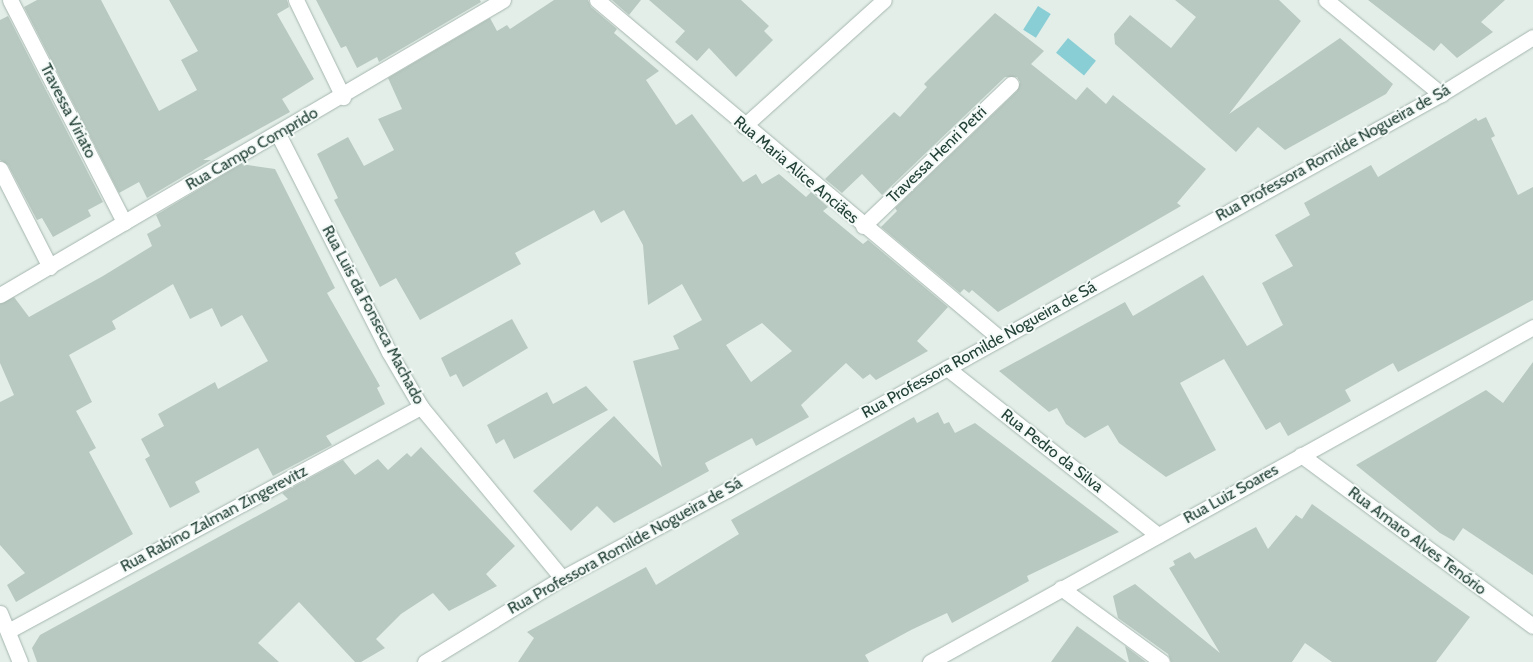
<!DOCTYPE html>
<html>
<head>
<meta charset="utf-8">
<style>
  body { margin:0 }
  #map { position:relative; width:1533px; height:662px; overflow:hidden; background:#e3eee8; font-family:Cabin,sans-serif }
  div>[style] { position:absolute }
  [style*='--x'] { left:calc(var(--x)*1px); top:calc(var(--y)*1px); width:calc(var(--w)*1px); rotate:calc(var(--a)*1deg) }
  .water>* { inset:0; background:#89ced5; transform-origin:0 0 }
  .building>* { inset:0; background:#b8c9c1 }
  .roads { filter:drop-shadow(0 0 1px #a5b6af) drop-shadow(0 0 1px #a5b6af) }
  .street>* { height:15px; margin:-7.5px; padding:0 7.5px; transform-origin:7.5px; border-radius:7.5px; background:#fff }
  .secondary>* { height:15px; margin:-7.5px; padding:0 7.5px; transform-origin:7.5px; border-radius:7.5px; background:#fff }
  span { translate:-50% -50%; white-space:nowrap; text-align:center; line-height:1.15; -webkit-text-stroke:4px #f4faf7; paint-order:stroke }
  .street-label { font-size:16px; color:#224036 }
</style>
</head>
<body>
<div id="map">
  <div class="water">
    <div style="left:1038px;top:6px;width:15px;height:28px;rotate:32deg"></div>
    <div style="left:1068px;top:38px;width:36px;height:19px;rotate:39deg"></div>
  </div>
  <div class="building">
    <div style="clip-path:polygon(37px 0,101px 0,159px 111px,197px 90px,181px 60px,198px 51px,169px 0,287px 0,289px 7px,277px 14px,314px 79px,282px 99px,290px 112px,203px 160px,211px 160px,147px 198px,139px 182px,119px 193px,24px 7px)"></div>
    <div style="clip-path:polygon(316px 0,480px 0,481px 2px,379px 62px,377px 57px,357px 68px,346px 46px,341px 48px)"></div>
    <div style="clip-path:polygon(evenodd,554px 0,588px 0,591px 7px,617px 29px,614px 33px,659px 71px,646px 80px,676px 125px,692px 114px,743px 182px,756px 174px,762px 184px,779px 174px,806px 197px,811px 192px,828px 207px,823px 211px,863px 244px,868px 240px,948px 307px,917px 341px,928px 351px,876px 380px,870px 374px,863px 379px,846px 363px,801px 405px,809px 417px,756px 446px,752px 438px,705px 463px,709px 471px,614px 523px,597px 506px,571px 531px,533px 491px,614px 416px,662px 467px,633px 361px,679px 349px,673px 336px,702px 320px,682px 284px,648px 305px,643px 245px,624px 210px,601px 223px,594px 210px,515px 253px,521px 264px,420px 320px,396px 278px,380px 287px,334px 200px,338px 198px,317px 154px,348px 137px,364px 166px,394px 150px,378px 119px,402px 109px,388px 78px,490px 18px,497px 31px,507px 25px,510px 29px,554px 0,762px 323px,792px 351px,751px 382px,726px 345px,762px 323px)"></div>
    <div style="clip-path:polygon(612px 0,641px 0,629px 15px)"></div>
    <div style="clip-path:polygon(649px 0,741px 0,769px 26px,764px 31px,773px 40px,736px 77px,709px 48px,697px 61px,675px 42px,685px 31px)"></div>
    <div style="clip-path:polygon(1175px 0,1279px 0,1301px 21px,1229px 114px,1340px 38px,1393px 84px,1386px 94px,1285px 150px,1258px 127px,1236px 152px,1115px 44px,1114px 34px,1130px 15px,1171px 48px,1196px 17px)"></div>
    <div style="clip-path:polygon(1368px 0,1505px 0,1481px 22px,1493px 32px,1457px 58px,1441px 43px,1434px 51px)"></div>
    <div style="clip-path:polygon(995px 13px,1044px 51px,1031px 64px,1076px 100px,1087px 87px,1106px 104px,1113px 95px,1206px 169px,1177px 203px,1181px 206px,998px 312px,972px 290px,969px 293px,964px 289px,960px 293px,881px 227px,897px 211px,895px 208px,1017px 91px,1020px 82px,1017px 77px,1005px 77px,882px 195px,862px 174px,842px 193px,825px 179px,894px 112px,900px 117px,927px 87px,924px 84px)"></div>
    <div style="clip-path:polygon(8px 16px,103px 202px,88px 210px,91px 216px,53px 237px,42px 218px,37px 220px,8px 165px,0 160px,0 20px)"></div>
    <div style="clip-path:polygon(1486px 117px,1495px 136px,1491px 138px,1518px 195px,1533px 187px,1533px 300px,1398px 372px,1393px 363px,1345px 390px,1351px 401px,1288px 436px,1280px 422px,1266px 430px,1224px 359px,1180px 383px,1216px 450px,1166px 477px,1119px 443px,1108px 425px,1085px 438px,1066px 424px,1057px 408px,1049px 412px,999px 371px,1125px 302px,1133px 316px,1203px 275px,1247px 346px,1283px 325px,1262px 283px,1293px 266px,1275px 235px,1310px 215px,1304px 203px,1371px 165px,1378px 177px,1476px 118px,1478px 121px)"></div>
    <div style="clip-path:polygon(241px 164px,275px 169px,335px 288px,327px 293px,380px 386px,377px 388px,385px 404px,326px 436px,332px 445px,273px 476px,258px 448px,195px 482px,200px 492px,170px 508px,145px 459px,150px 456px,141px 439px,164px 426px,158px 414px,215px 382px,218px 389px,268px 361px,242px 315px,221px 327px,212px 308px,190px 319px,173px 284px,112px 321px,116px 329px,69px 355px,92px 402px,76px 411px,96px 448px,89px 452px,133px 534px,16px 602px,7px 585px,25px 573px,0 545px,0 402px,14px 395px,0 363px,0 304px,14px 297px,29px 317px,103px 276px,152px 246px,147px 234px,161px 226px,156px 215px)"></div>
    <div style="clip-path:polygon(512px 319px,528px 348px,463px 387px,456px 374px,450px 377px,441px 358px)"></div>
    <div style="clip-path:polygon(1533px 362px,1533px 575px,1463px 528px,1454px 541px,1440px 533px,1356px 465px,1486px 390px,1503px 403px)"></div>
    <div style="clip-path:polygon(586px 386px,608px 410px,514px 459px,504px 439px,496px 444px,487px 425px,547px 392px,553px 404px)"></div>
    <div style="clip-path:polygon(938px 412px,944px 424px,949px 422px,955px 433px,975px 423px,1119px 532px,1027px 576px,1029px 581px,952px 623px,947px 613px,911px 630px,865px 655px,869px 662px,518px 662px,534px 638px,527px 632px,646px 567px,656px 585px,739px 534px,731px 520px,914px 417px,917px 423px)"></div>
    <div style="clip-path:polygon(421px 447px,515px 546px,486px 574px,497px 586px,449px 611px,433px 593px,401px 614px,376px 639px,385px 648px,361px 662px,355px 662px,299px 602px,258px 643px,279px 662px,37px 662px,32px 648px,40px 635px,288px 499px,282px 493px,343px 460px,355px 475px,378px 459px,388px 470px,407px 453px,411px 457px)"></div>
    <div style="clip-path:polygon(1312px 504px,1470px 617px,1436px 662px,1332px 662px,1305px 643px,1292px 662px,1171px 662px,1168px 654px,1118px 618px,1113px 596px,1135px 584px,1220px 653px,1169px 568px,1175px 565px,1173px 561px,1190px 552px,1195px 559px,1256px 527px,1268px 549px,1296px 515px,1302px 519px)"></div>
    <div style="clip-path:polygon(1077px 626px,1127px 662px,1051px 662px)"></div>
    <div style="clip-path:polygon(1125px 646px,1146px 662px,1129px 662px)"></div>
  </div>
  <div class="roads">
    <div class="street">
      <div style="--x:10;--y:0;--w:250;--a:62.8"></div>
      <div style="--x:296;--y:0;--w:108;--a:64.1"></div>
      <div style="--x:597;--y:0;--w:524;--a:40.04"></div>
      <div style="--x:1326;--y:0;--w:149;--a:39.3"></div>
      <div style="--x:744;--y:126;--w:188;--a:-42"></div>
      <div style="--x:278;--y:134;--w:245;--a:63"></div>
      <div style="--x:389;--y:352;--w:64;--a:59.8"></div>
      <div style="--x:421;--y:407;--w:222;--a:50.5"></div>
      <div style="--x:0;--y:169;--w:110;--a:63"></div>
      <div style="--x:863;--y:226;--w:205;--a:-43.8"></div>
      <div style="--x:0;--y:295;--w:583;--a:-30.39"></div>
      <div style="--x:947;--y:368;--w:269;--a:38.4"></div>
      <div style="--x:1301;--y:455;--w:288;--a:36.4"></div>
      <div style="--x:1061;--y:588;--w:125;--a:36.2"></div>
      <div style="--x:8;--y:631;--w:470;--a:-28.5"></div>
      <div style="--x:425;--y:662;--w:161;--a:-31.5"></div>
      <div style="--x:562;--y:578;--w:187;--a:-28.1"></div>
      <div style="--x:727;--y:490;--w:816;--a:-29.01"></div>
      <div style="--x:1441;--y:94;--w:108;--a:-31.8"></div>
      <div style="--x:930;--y:662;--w:690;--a:-29.05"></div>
    </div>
    <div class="secondary">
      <div style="--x:0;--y:613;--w:53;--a:67.8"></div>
    </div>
  </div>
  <div class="street-label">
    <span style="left:68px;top:111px;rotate:63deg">Travessa Viriato</span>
    <span style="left:252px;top:149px;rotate:-30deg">Rua Campo Comprido</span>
    <span style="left:1333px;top:153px;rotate:-29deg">Rua Professora Romilde Nogueira de Sá</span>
    <span style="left:937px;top:155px;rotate:-44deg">Travessa Henri Petri</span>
    <span style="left:796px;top:170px;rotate:40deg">Rua Maria Alice Anciães</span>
    <span style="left:373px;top:315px;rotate:62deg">Rua Luis da Fonseca Machado</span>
    <span style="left:979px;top:350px;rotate:-29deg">Rua Professora Romilde Nogueira de Sá</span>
    <span style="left:1052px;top:451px;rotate:38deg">Rua Pedro da Silva</span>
    <span style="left:1231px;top:494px;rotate:-29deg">Rua Luiz Soares</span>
    <span style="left:214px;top:519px;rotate:-28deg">Rua Rabino Zalman Zingerevitz</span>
    <span style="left:1417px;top:541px;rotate:37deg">Rua Amaro Alves Tenório</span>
    <span style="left:625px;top:546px;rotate:-29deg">Rua Professora Romilde Nogueira de Sá</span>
  </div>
</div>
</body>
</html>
